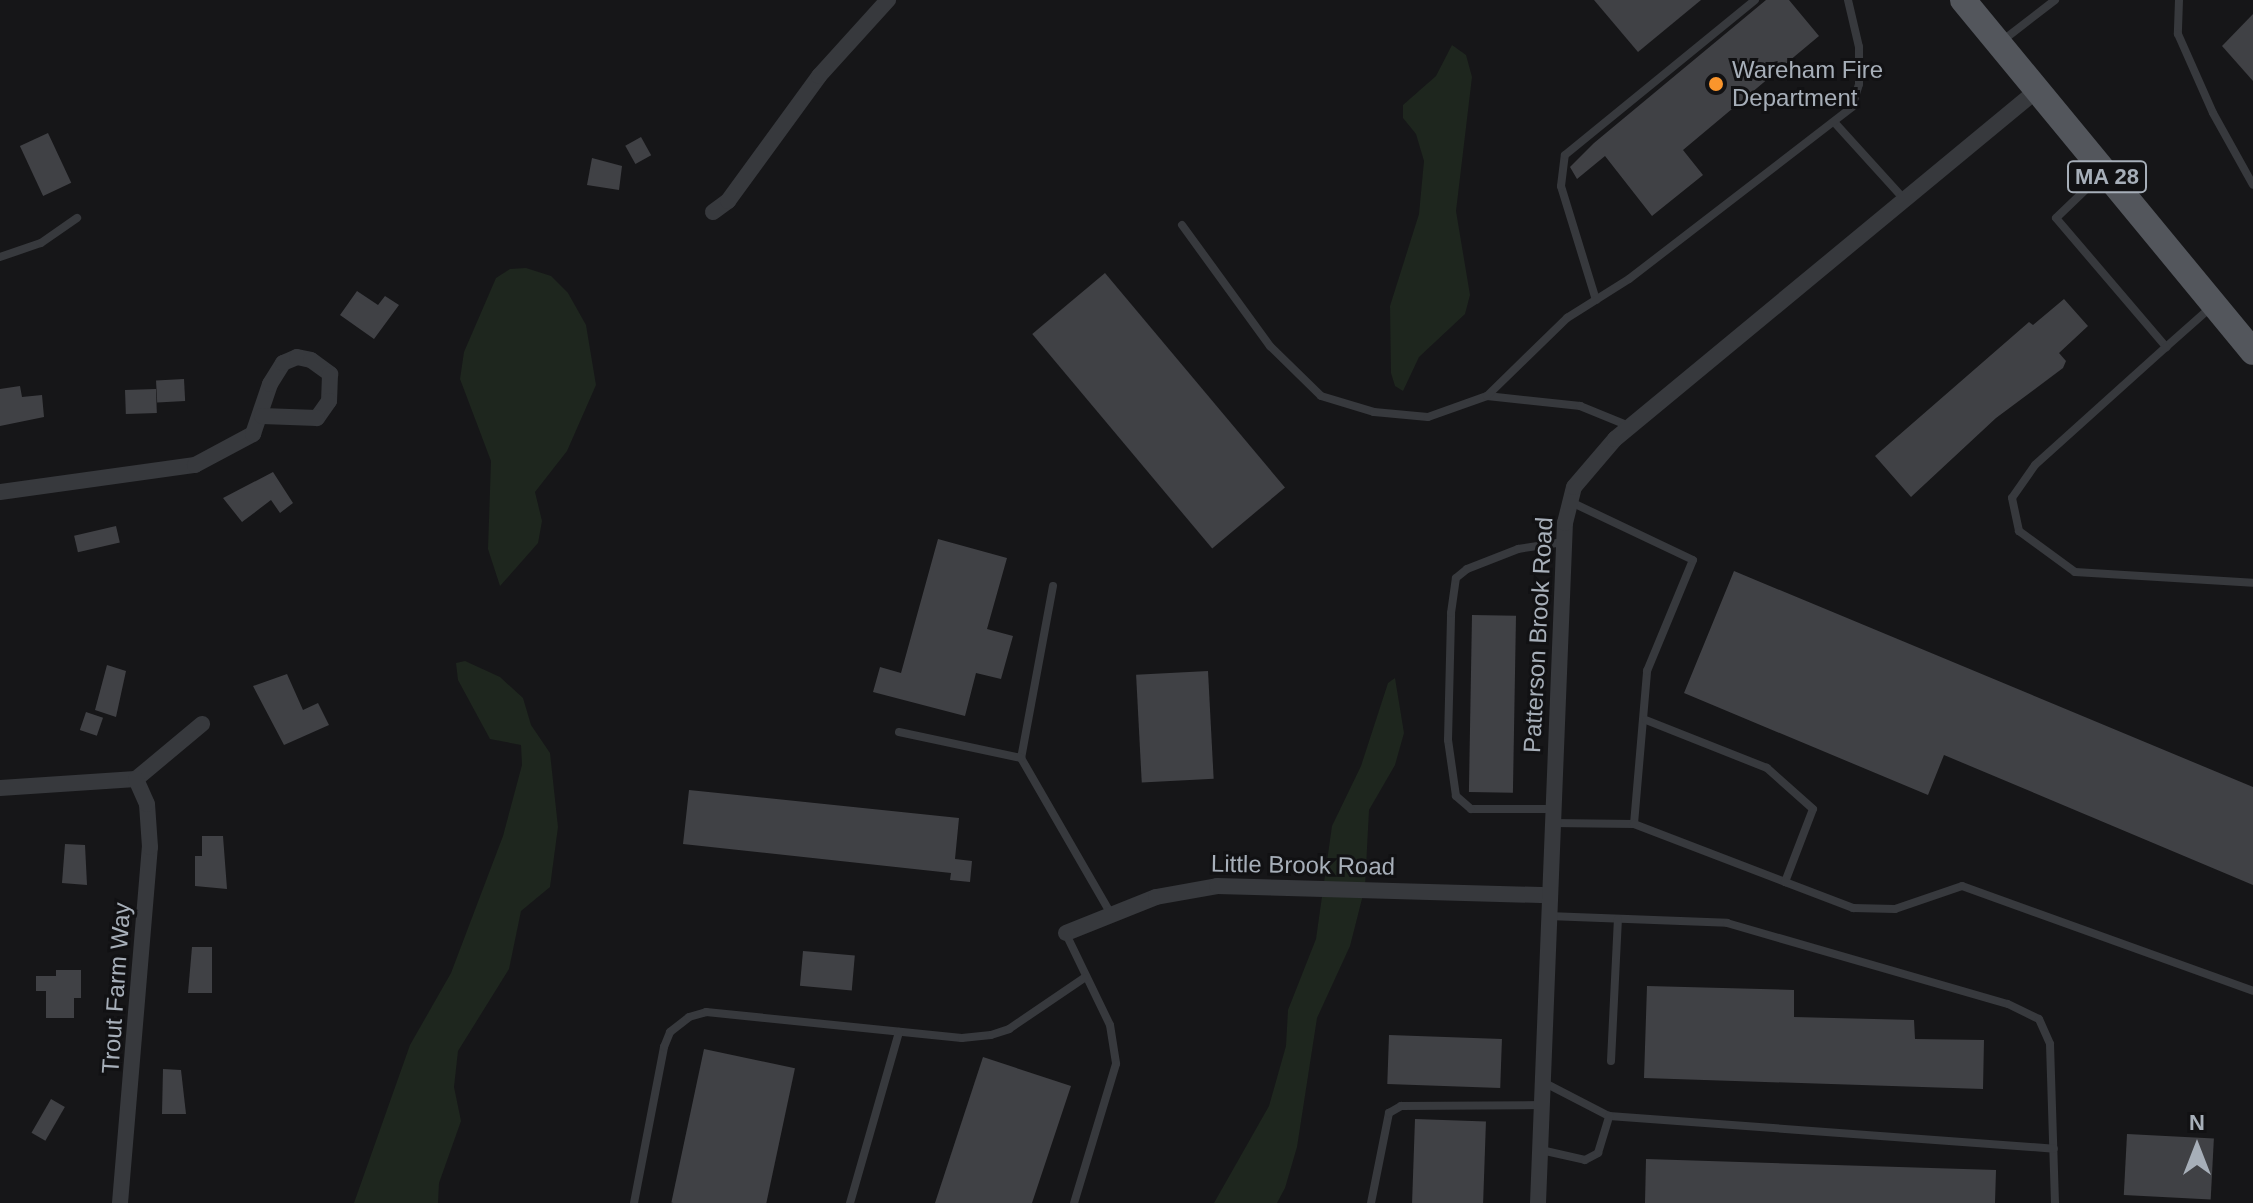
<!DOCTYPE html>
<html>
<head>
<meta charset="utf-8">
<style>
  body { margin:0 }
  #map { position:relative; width:2253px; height:1203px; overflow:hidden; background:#161618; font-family:Arial,sans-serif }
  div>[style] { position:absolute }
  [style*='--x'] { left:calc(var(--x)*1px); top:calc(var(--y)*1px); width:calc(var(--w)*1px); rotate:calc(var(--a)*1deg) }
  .green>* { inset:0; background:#1e261e }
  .building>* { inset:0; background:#404145; transform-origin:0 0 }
  .service>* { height:8px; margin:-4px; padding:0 4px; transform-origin:4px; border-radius:4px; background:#37393d }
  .minor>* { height:16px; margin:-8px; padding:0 8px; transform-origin:8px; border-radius:8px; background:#37393d }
  .primary>* { height:26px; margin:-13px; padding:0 13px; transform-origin:13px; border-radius:13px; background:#53565c }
  .dots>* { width:22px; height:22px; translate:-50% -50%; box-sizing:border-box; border:4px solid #111113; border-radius:50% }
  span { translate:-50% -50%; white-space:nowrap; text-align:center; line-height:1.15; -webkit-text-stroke:6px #111113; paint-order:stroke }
  .shield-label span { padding:2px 6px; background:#111113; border:2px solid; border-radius:6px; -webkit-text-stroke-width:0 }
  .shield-label { font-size:22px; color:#a7afb9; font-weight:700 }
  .poi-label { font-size:24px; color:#a7afb9 }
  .left { translate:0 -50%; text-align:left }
  .street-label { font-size:24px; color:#a7afb9 }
  .north { position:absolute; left:2157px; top:1107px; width:80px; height:80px; -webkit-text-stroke:6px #111113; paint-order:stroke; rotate:0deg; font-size:22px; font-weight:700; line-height:32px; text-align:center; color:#a7afb9 }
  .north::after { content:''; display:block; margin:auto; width:28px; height:36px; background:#a7afb9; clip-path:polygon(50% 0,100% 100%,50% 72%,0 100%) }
</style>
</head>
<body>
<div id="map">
  <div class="green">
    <div style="clip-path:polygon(1452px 45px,1466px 55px,1472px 77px,1456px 211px,1470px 295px,1465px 314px,1419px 357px,1403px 391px,1395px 386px,1391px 373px,1390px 306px,1419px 214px,1424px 161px,1416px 134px,1403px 118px,1403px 105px,1436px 76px)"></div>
    <div style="clip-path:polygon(526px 268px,551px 276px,568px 293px,586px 325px,596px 385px,567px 451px,535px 492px,542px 521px,538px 543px,500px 586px,488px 549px,491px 461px,460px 379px,464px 352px,496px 278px,510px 269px)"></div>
    <div style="clip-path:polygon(465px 661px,500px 677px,523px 698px,531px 725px,550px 753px,558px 827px,550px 887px,521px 911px,509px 969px,458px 1051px,454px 1087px,461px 1121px,439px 1183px,438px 1203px,354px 1203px,410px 1045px,451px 973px,503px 836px,522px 765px,521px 745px,490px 739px,458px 680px,456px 663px)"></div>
    <div style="clip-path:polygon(1395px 678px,1404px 733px,1395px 765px,1369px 810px,1365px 887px,1350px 946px,1317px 1018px,1297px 1147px,1285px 1188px,1277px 1203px,1214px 1203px,1269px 1106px,1286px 1046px,1288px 1010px,1316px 939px,1332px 826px,1361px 766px,1388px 683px)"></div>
  </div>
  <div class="building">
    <div style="clip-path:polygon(1594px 0,1701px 0,1638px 52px)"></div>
    <div style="clip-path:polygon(1766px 0,1789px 0,1819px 36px,1683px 150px,1703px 175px,1652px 216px,1605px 156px,1577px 179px,1570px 167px,1594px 143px)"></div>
    <div style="clip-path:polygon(2253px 14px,2253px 81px,2222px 46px)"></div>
    <div style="left:48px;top:133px;width:55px;height:31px;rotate:65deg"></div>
    <div style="left:641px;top:137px;width:21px;height:18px;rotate:61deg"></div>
    <div style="clip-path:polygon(592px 158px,622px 166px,619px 190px,587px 185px)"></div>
    <div style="left:1105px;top:273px;width:280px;height:95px;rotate:50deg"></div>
    <div style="clip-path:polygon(357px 291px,378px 305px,385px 296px,399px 305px,374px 339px,340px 315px)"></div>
    <div style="clip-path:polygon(2064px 299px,2088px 326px,2059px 353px,2066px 361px,2063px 368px,1996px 418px,1911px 497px,1875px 456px,2029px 322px,2033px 325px)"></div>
    <div style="left:184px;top:379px;width:22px;height:28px;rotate:87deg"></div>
    <div style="clip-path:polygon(20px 386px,22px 397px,42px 395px,44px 417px,0 426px,0 389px)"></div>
    <div style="left:156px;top:389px;width:24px;height:31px;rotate:88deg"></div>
    <div style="clip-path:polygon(273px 472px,293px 503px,280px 513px,271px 500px,242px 522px,223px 498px)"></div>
    <div style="left:116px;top:526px;width:17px;height:43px;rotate:77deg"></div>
    <div style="clip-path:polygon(938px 539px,1007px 558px,987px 629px,1013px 636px,1001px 679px,976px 673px,965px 716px,873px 692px,880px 667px,901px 673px)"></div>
    <div style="clip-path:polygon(1734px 571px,2253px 787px,2253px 885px,1944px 755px,1928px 795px,1684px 693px)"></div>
    <div style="left:1472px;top:615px;width:44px;height:177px;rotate:1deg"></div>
    <div style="clip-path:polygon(107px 665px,126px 671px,116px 717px,95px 710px)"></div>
    <div style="left:1208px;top:671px;width:108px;height:72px;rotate:87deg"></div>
    <div style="clip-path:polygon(287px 674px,303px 710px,318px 703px,329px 725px,284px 745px,253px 686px)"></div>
    <div style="left:86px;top:712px;width:18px;height:19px;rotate:19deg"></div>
    <div style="clip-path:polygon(689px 790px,959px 818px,955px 859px,972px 861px,970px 882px,950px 880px,951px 873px,683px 844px)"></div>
    <div style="clip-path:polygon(202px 836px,223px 836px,227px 889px,195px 886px,195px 856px,202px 856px)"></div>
    <div style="clip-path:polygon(65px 844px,85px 845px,87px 885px,62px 883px)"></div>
    <div style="clip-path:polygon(192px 947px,212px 947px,212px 993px,188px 993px)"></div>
    <div style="left:803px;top:951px;width:52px;height:35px;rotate:5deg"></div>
    <div style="clip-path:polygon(56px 970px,81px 970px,81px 998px,74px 998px,74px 1018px,46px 1018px,46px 991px,36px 991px,36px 976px,56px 976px)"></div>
    <div style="clip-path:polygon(1647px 986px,1794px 990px,1794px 1017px,1914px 1020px,1915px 1039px,1984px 1040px,1983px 1089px,1644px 1078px)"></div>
    <div style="left:1389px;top:1035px;width:113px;height:49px;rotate:2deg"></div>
    <div style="left:704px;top:1049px;width:93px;height:157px;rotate:12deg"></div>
    <div style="clip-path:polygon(983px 1057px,1071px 1086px,1032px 1203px,935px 1203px)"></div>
    <div style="clip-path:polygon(163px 1069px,181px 1070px,186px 1114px,162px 1114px)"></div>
    <div style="left:51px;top:1099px;width:16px;height:39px;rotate:30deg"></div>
    <div style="left:1415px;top:1119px;width:71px;height:84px;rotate:2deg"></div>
    <div style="left:2127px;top:1134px;width:87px;height:61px;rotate:3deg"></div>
    <div style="clip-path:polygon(1646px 1159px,1996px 1170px,1995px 1203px,1645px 1203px)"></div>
  </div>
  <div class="service">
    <div style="--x:2179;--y:0;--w:34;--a:92"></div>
    <div style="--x:2178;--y:34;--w:86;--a:66.1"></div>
    <div style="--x:2213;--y:113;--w:82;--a:60.9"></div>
    <div style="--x:2002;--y:41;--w:67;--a:-37.7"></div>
    <div style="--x:1835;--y:123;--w:103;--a:47.8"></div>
    <div style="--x:2103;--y:173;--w:65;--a:136.2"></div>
    <div style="--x:2056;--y:218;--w:170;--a:49.5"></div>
    <div style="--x:2166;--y:347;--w:60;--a:-41.6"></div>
    <div style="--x:1182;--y:225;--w:150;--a:54"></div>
    <div style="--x:1270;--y:346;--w:71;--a:44.4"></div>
    <div style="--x:1321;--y:396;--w:55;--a:16.8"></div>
    <div style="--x:1374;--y:412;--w:54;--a:5.3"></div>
    <div style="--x:1428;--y:417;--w:63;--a:-19.6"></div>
    <div style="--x:1487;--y:396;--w:94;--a:6.1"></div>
    <div style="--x:1580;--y:406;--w:53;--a:22.2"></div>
    <div style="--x:0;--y:257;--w:43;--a:-18.9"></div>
    <div style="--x:41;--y:243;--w:44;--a:-34.8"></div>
    <div style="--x:1596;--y:300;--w:119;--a:-107.1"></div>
    <div style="--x:1561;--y:186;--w:31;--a:-83"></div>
    <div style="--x:1565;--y:155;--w:245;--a:-39.2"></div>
    <div style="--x:2166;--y:347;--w:176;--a:138"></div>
    <div style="--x:2035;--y:465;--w:40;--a:124.9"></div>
    <div style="--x:2012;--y:498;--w:34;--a:78"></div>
    <div style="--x:2019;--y:531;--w:69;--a:36.2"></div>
    <div style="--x:2075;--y:572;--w:178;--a:3.5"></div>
    <div style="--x:1487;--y:396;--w:112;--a:-44.3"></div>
    <div style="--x:1567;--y:318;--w:73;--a:-32.2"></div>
    <div style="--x:1629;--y:279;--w:282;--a:-37.6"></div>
    <div style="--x:1852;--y:107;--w:24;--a:-73"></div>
    <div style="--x:1859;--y:84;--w:37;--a:-90"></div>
    <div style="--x:1859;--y:47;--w:48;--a:-103.2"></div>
    <div style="--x:1053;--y:586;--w:175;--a:100.5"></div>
    <div style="--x:1021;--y:758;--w:180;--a:60"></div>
    <div style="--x:899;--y:732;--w:125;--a:12"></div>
    <div style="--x:1552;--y:809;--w:81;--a:180"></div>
    <div style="--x:1471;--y:809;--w:20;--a:-139"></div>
    <div style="--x:1456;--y:796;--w:57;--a:-98.1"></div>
    <div style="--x:1448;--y:740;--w:127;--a:-88.6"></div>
    <div style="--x:1451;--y:613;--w:35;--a:-82"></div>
    <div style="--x:1456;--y:578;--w:14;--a:-39"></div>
    <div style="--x:1467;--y:569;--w:55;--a:-21.4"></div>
    <div style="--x:1518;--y:549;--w:46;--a:-8.8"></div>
    <div style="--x:1552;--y:823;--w:82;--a:0.7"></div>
    <div style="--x:1634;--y:824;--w:154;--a:-85.1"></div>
    <div style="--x:1647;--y:671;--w:120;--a:-67.5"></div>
    <div style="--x:1693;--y:560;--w:135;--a:-154.6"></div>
    <div style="--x:1634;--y:824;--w:162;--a:21"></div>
    <div style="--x:1785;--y:882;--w:78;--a:-69"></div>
    <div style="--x:1813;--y:809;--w:62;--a:-138.3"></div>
    <div style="--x:1767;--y:768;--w:130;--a:-158.4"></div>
    <div style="--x:1785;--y:882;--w:73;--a:20.9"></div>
    <div style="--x:1853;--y:908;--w:42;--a:1.4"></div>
    <div style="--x:1895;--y:909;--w:71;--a:-18.9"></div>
    <div style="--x:1962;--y:886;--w:309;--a:19.8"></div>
    <div style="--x:1548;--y:916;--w:179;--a:2.2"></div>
    <div style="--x:1727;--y:923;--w:292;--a:16.1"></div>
    <div style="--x:2008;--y:1004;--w:34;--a:26"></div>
    <div style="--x:2039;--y:1019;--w:27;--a:66"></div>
    <div style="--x:2050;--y:1044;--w:159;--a:88.2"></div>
    <div style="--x:1066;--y:934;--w:101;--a:64.2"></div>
    <div style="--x:1110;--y:1025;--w:39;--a:81"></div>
    <div style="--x:1116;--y:1064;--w:145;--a:106.8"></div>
    <div style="--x:1611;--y:1061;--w:142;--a:-87.2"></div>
    <div style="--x:1543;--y:1082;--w:74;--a:27.3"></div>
    <div style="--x:1609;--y:1116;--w:446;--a:4.2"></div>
    <div style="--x:1541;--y:1150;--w:45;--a:12.8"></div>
    <div style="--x:1585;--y:1160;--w:15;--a:-28"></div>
    <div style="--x:1598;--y:1153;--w:39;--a:-73"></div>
    <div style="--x:634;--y:1203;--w:159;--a:-79.1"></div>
    <div style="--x:664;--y:1047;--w:16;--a:-68"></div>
    <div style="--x:670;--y:1032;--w:24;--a:-38"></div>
    <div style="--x:689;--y:1017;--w:18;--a:-16"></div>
    <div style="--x:706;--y:1012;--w:257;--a:5.8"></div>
    <div style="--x:962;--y:1038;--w:29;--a:-6"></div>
    <div style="--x:991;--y:1035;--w:19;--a:-18"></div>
    <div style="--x:1009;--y:1029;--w:91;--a:-34.2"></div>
    <div style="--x:850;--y:1203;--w:178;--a:-74"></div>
    <div style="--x:1371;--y:1203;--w:92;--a:-78.7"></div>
    <div style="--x:1389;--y:1113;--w:14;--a:-30"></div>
    <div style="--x:1401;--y:1106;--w:141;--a:-0.4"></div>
  </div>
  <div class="minor">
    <div style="--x:713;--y:212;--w:19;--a:-36"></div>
    <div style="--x:728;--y:201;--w:155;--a:-53.9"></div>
    <div style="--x:819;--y:76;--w:103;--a:-47.8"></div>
    <div style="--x:0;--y:492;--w:197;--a:-7.9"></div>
    <div style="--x:195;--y:465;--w:66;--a:-28.1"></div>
    <div style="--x:253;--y:434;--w:53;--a:-71.2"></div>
    <div style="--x:270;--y:384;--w:25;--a:-58"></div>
    <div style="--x:283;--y:363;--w:15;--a:-23"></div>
    <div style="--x:297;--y:357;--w:14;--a:12"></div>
    <div style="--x:311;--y:360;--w:24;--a:36"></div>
    <div style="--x:330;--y:374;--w:27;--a:92"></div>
    <div style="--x:329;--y:401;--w:21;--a:125"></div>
    <div style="--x:317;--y:418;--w:55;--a:-177.9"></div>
    <div style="--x:0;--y:788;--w:136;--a:-3.8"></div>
    <div style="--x:136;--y:779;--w:86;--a:-39.8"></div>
    <div style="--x:1066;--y:933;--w:97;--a:-21.8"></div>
    <div style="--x:1156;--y:897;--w:62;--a:-10.2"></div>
    <div style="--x:1217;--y:886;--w:332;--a:1.6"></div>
    <div style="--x:120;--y:1203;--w:357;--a:-85.2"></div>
    <div style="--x:150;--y:847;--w:43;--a:-94"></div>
    <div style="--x:147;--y:804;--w:27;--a:-114"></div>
    <div style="--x:1538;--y:1203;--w:681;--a:-87.73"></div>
    <div style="--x:1565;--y:523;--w:37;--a:-76"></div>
    <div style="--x:1574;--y:487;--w:63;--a:-49.5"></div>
    <div style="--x:1615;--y:439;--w:546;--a:-39.58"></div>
  </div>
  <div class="primary">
    <div style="--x:1963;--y:0;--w:456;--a:50.5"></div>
  </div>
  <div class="dots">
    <div style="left:1716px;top:84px;background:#fa952c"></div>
  </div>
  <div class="shield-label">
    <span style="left:2107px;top:177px">MA 28</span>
  </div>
  <div class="poi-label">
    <span class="left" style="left:1732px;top:84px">Wareham Fire<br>Department</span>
  </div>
  <div class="street-label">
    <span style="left:1538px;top:635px;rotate:-87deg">Patterson Brook Road</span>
    <span style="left:1303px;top:865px;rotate:1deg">Little Brook Road</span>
    <span style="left:116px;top:988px;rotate:-86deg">Trout Farm Way</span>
  </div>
  <div class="north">N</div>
</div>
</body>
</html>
